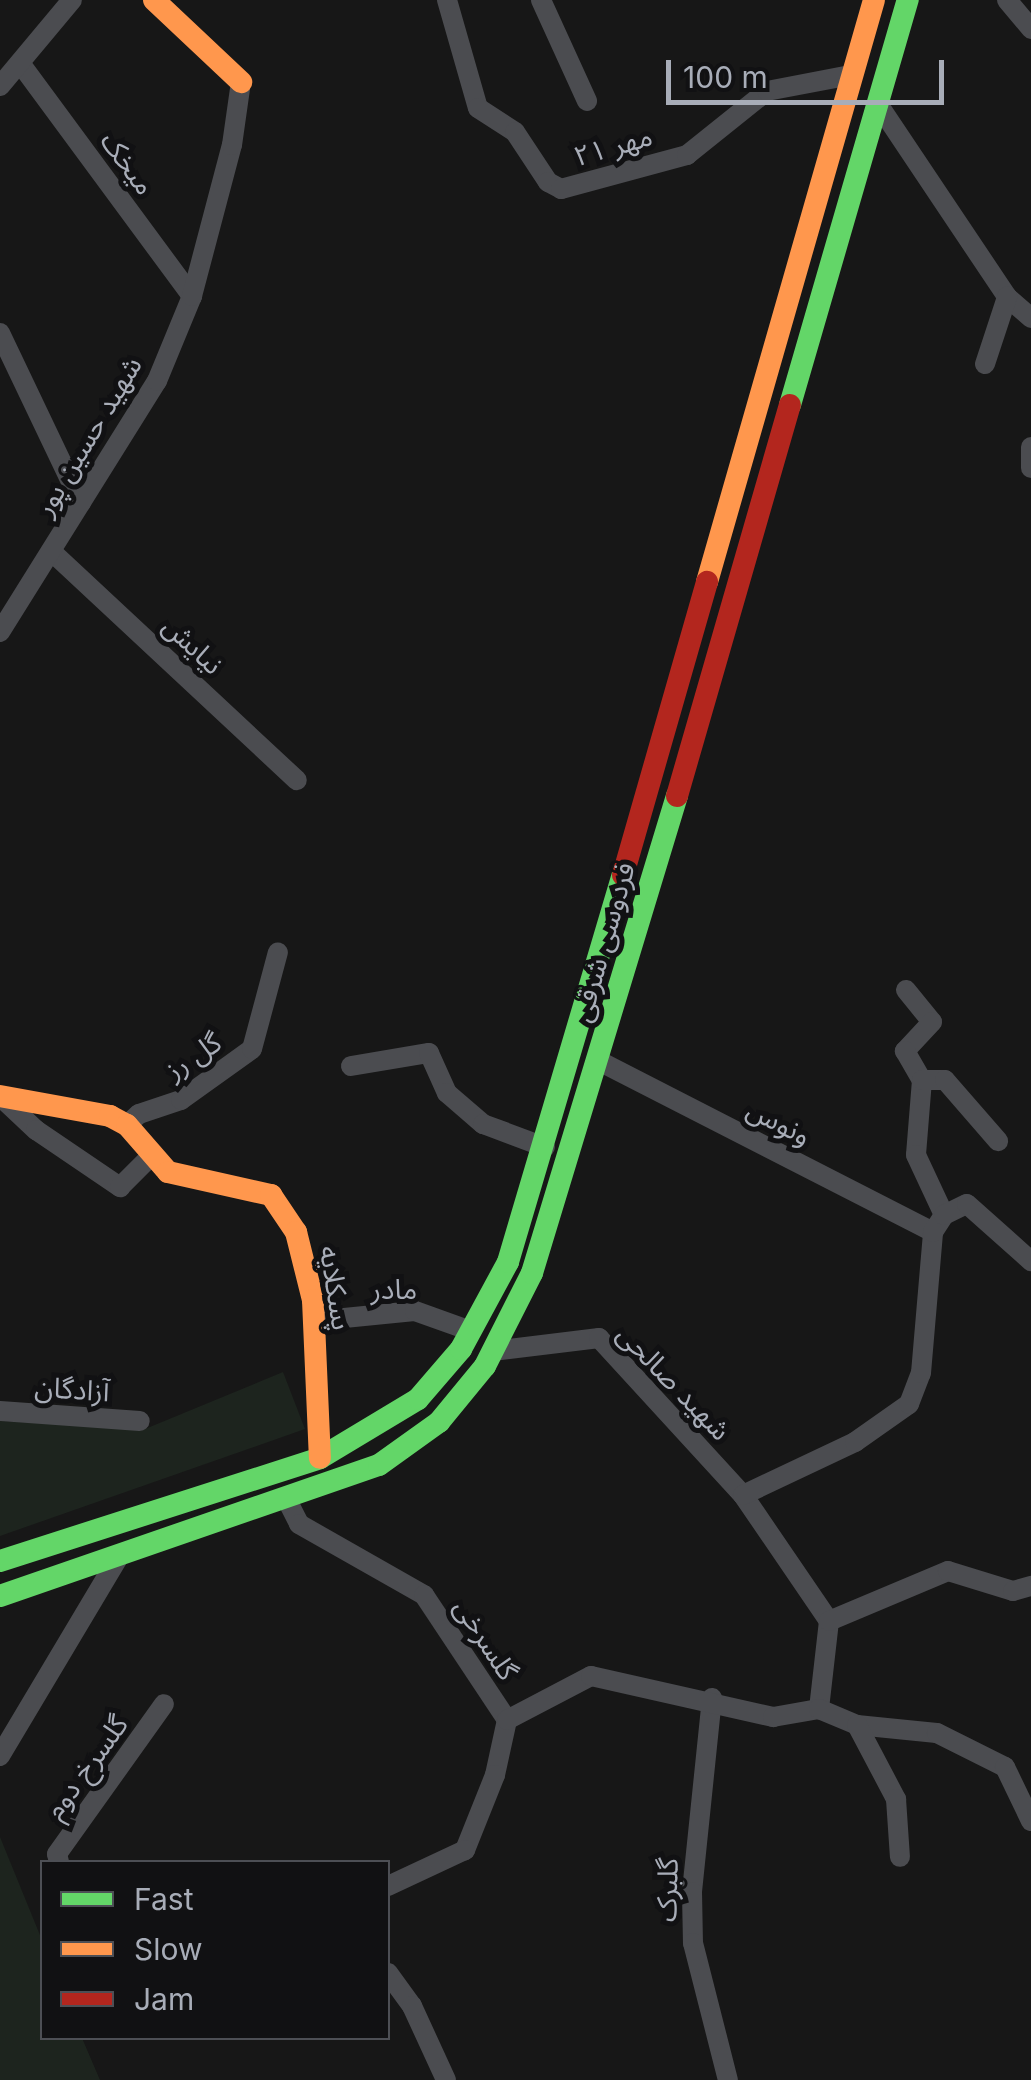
<!DOCTYPE html>
<html>
<head>
<meta charset="utf-8">
<style>
  body { margin:0 }
  #map { position:relative; width:1031px; height:2080px; overflow:hidden; background:#171717; font-family:Inter,"Noto Sans Arabic",sans-serif }
  div>[style] { position:absolute }
  [style*='--x'] { left:calc(var(--x)*1px); top:calc(var(--y)*1px); width:calc(var(--w)*1px); rotate:calc(var(--a)*1deg) }
  .green>* { inset:0; background:#1d241e }
  .street>* { height:20px; margin:-10px; padding:0 10px; transform-origin:10px; border-radius:10px; background:#4b4c50 }
  .fast>* { height:22px; margin:-11px; padding:0 11px; transform-origin:11px; border-radius:11px; background:#63d668 }
  .slow>* { height:22px; margin:-11px; padding:0 11px; transform-origin:11px; border-radius:11px; background:#ff974d }
  .jam>* { height:22px; margin:-11px; padding:0 11px; transform-origin:11px; border-radius:11px; background:#b3261e }
  span { translate:-50% -50%; white-space:nowrap; text-align:center; line-height:1.15; -webkit-text-stroke:10px #111113; paint-order:stroke }
  .street-label { font-size:28px; color:#a8adb8 }
  .legend { position:absolute; left:40px; top:1860px; width:350px; height:180px; box-sizing:border-box; background:#111113; border:2px solid #4d4f55; margin:0; padding:12px 18px; list-style:none; font-size:30px; color:#a8adb8 }
  .legend li { display:flex; align-items:center; gap:20px; height:50px }
  .legend b { width:50px; border:2px solid #4d4f55 }
  .scale { position:absolute; left:666px; top:60px; width:278px; height:45px; box-sizing:border-box; border:5px solid #a8adb8; border-top:0; padding-left:12px; font-size:30px; line-height:35px; white-space:nowrap; color:#a8adb8; -webkit-text-stroke:8px #111113; paint-order:stroke }
</style>
</head>
<body>
<div id="map">
  <div class="green">
    <div style="clip-path:polygon(283px 1372px,305px 1429px,0 1536px,0 1421px,145px 1429px)"></div>
    <div style="clip-path:polygon(0 1837px,42px 1940px,42px 2038px,82px 2038px,100px 2080px,0 2080px)"></div>
  </div>
  <div class="street">
    <div style="--x:447;--y:0;--w:112;--a:74"></div>
    <div style="--x:478;--y:108;--w:44;--a:33"></div>
    <div style="--x:515;--y:132;--w:60;--a:56.6"></div>
    <div style="--x:548;--y:182;--w:15;--a:28"></div>
    <div style="--x:561;--y:189;--w:131;--a:-15.1"></div>
    <div style="--x:687;--y:155;--w:102;--a:-38.7"></div>
    <div style="--x:767;--y:91;--w:86;--a:-10.8"></div>
    <div style="--x:541;--y:0;--w:111;--a:65.5"></div>
    <div style="--x:1007;--y:0;--w:38;--a:50"></div>
    <div style="--x:20;--y:63;--w:290;--a:53.6"></div>
    <div style="--x:0;--y:86;--w:112;--a:-50.1"></div>
    <div style="--x:878;--y:104;--w:232;--a:56.2"></div>
    <div style="--x:1007;--y:297;--w:32;--a:41"></div>
    <div style="--x:0;--y:333;--w:188;--a:64.5"></div>
    <div style="--x:985;--y:364;--w:71;--a:-71.8"></div>
    <div style="--x:1031;--y:447;--w:21;--a:90"></div>
    <div style="--x:51;--y:551;--w:336;--a:43"></div>
    <div style="--x:0;--y:632;--w:296;--a:-58"></div>
    <div style="--x:157;--y:381;--w:92;--a:-67.6"></div>
    <div style="--x:192;--y:296;--w:156;--a:-75.2"></div>
    <div style="--x:232;--y:145;--w:64;--a:-81.9"></div>
    <div style="--x:906;--y:990;--w:41;--a:50.9"></div>
    <div style="--x:932;--y:1022;--w:40;--a:133"></div>
    <div style="--x:905;--y:1051;--w:34;--a:60"></div>
    <div style="--x:922;--y:1080;--w:75;--a:94.6"></div>
    <div style="--x:916;--y:1155;--w:66;--a:65"></div>
    <div style="--x:599;--y:1061;--w:375;--a:27.1"></div>
    <div style="--x:351;--y:1066;--w:79;--a:-9.5"></div>
    <div style="--x:429;--y:1053;--w:44;--a:65.8"></div>
    <div style="--x:447;--y:1093;--w:48;--a:40.7"></div>
    <div style="--x:483;--y:1124;--w:66;--a:20.4"></div>
    <div style="--x:922;--y:1080;--w:23;--a:0"></div>
    <div style="--x:945;--y:1080;--w:81;--a:49"></div>
    <div style="--x:4;--y:1100;--w:44;--a:43.2"></div>
    <div style="--x:36;--y:1130;--w:102;--a:34.2"></div>
    <div style="--x:120;--y:1187;--w:47;--a:-45"></div>
    <div style="--x:127;--y:1125;--w:16;--a:-43"></div>
    <div style="--x:139;--y:1114;--w:44;--a:-18.4"></div>
    <div style="--x:181;--y:1100;--w:87;--a:-35.7"></div>
    <div style="--x:252;--y:1049;--w:100;--a:-75"></div>
    <div style="--x:314;--y:1321;--w:101;--a:-5.7"></div>
    <div style="--x:415;--y:1311;--w:59;--a:19.7"></div>
    <div style="--x:492;--y:1351;--w:108;--a:-6.9"></div>
    <div style="--x:599;--y:1338;--w:213;--a:47.5"></div>
    <div style="--x:743;--y:1495;--w:153;--a:55.7"></div>
    <div style="--x:829;--y:1621;--w:89;--a:96.5"></div>
    <div style="--x:0;--y:1411;--w:140;--a:4.1"></div>
    <div style="--x:743;--y:1495;--w:124;--a:-25.3"></div>
    <div style="--x:855;--y:1442;--w:66;--a:-35.1"></div>
    <div style="--x:909;--y:1404;--w:33;--a:-69"></div>
    <div style="--x:921;--y:1373;--w:142;--a:-85.1"></div>
    <div style="--x:933;--y:1232;--w:20;--a:-57"></div>
    <div style="--x:944;--y:1215;--w:25;--a:-26"></div>
    <div style="--x:967;--y:1204;--w:86;--a:41.7"></div>
    <div style="--x:287;--y:1500;--w:27;--a:63"></div>
    <div style="--x:299;--y:1524;--w:144;--a:29.6"></div>
    <div style="--x:424;--y:1595;--w:150;--a:56.4"></div>
    <div style="--x:507;--y:1720;--w:56;--a:102.3"></div>
    <div style="--x:495;--y:1775;--w:81;--a:111.8"></div>
    <div style="--x:465;--y:1850;--w:85;--a:154.9"></div>
    <div style="--x:829;--y:1621;--w:129;--a:-22.8"></div>
    <div style="--x:948;--y:1571;--w:68;--a:17.1"></div>
    <div style="--x:1013;--y:1591;--w:19;--a:-16"></div>
    <div style="--x:712;--y:1698;--w:195;--a:95.9"></div>
    <div style="--x:692;--y:1892;--w:51;--a:88.9"></div>
    <div style="--x:693;--y:1943;--w:141;--a:75.7"></div>
    <div style="--x:507;--y:1720;--w:95;--a:-27.6"></div>
    <div style="--x:591;--y:1676;--w:187;--a:12.7"></div>
    <div style="--x:773;--y:1717;--w:47;--a:-9.9"></div>
    <div style="--x:819;--y:1709;--w:41;--a:22.8"></div>
    <div style="--x:857;--y:1725;--w:80;--a:5.7"></div>
    <div style="--x:937;--y:1733;--w:76;--a:26.6"></div>
    <div style="--x:1005;--y:1767;--w:60;--a:64.3"></div>
    <div style="--x:857;--y:1725;--w:84;--a:62.2"></div>
    <div style="--x:896;--y:1799;--w:58;--a:86.1"></div>
    <div style="--x:0;--y:1756;--w:233;--a:-59.2"></div>
    <div style="--x:59;--y:1862;--w:8;--a:-104"></div>
    <div style="--x:57;--y:1854;--w:184;--a:-54.5"></div>
    <div style="--x:388;--y:1973;--w:41;--a:54"></div>
    <div style="--x:412;--y:2006;--w:81;--a:65.3"></div>
  </div>
  <div class="fast">
    <div style="--x:790;--y:405;--w:422;--a:-73.8"></div>
    <div style="--x:0;--y:1561;--w:336;--a:-17.8"></div>
    <div style="--x:320;--y:1458;--w:114;--a:-31"></div>
    <div style="--x:418;--y:1399;--w:66;--a:-49.3"></div>
    <div style="--x:461;--y:1349;--w:99;--a:-61.6"></div>
    <div style="--x:508;--y:1262;--w:404;--a:-73.5"></div>
    <div style="--x:0;--y:1596;--w:401;--a:-19.1"></div>
    <div style="--x:379;--y:1465;--w:74;--a:-35.6"></div>
    <div style="--x:439;--y:1422;--w:72;--a:-50.6"></div>
    <div style="--x:485;--y:1366;--w:104;--a:-63.2"></div>
    <div style="--x:532;--y:1273;--w:499;--a:-73.1"></div>
  </div>
  <div class="slow">
    <div style="--x:154;--y:0;--w:120;--a:43.3"></div>
    <div style="--x:707;--y:582;--w:605;--a:-73.99"></div>
    <div style="--x:0;--y:1096;--w:112;--a:10.3"></div>
    <div style="--x:110;--y:1116;--w:19;--a:28"></div>
    <div style="--x:127;--y:1125;--w:62;--a:48.9"></div>
    <div style="--x:168;--y:1172;--w:106;--a:12.6"></div>
    <div style="--x:271;--y:1195;--w:45;--a:56"></div>
    <div style="--x:296;--y:1232;--w:70;--a:76"></div>
    <div style="--x:313;--y:1300;--w:158;--a:87.5"></div>
  </div>
  <div class="jam">
    <div style="--x:677;--y:796;--w:407;--a:-73.9"></div>
    <div style="--x:623;--y:875;--w:305;--a:-74"></div>
  </div>
  <div class="street-label">
    <span style="left:613px;top:146px;rotate:-16deg">مهر ۲۱</span>
    <span style="left:128px;top:163px;rotate:54deg">میخک</span>
    <span style="left:88px;top:436px;rotate:-59deg">شهید حسین پور</span>
    <span style="left:193px;top:645px;rotate:43deg">نیایش</span>
    <span style="left:603px;top:942px;rotate:-74deg">فردوسی شرقی</span>
    <span style="left:193px;top:1056px;rotate:-34deg">گل رز</span>
    <span style="left:779px;top:1122px;rotate:27deg">ونوس</span>
    <span style="left:336px;top:1288px;rotate:81deg">پسکلایه</span>
    <span style="left:394px;top:1289px">مادر</span>
    <span style="left:674px;top:1382px;rotate:46deg">شهید صالحی</span>
    <span style="left:72px;top:1389px;rotate:4deg">آزادگان</span>
    <span style="left:486px;top:1639px;rotate:57deg">گلسرخی</span>
    <span style="left:86px;top:1767px;rotate:-54deg">گلسرخ دوم</span>
    <span style="left:667px;top:1890px;rotate:-88deg">گلبرک</span>
  </div>
  <ul class="legend">
  <li><b style="height:12px;background:#63d668"></b>Fast</li>
  <li><b style="height:12px;background:#ff974d"></b>Slow</li>
  <li><b style="height:12px;background:#b3261e"></b>Jam</li>
  </ul>
  <div class="scale">100 m</div>
</div>
</body>
</html>
